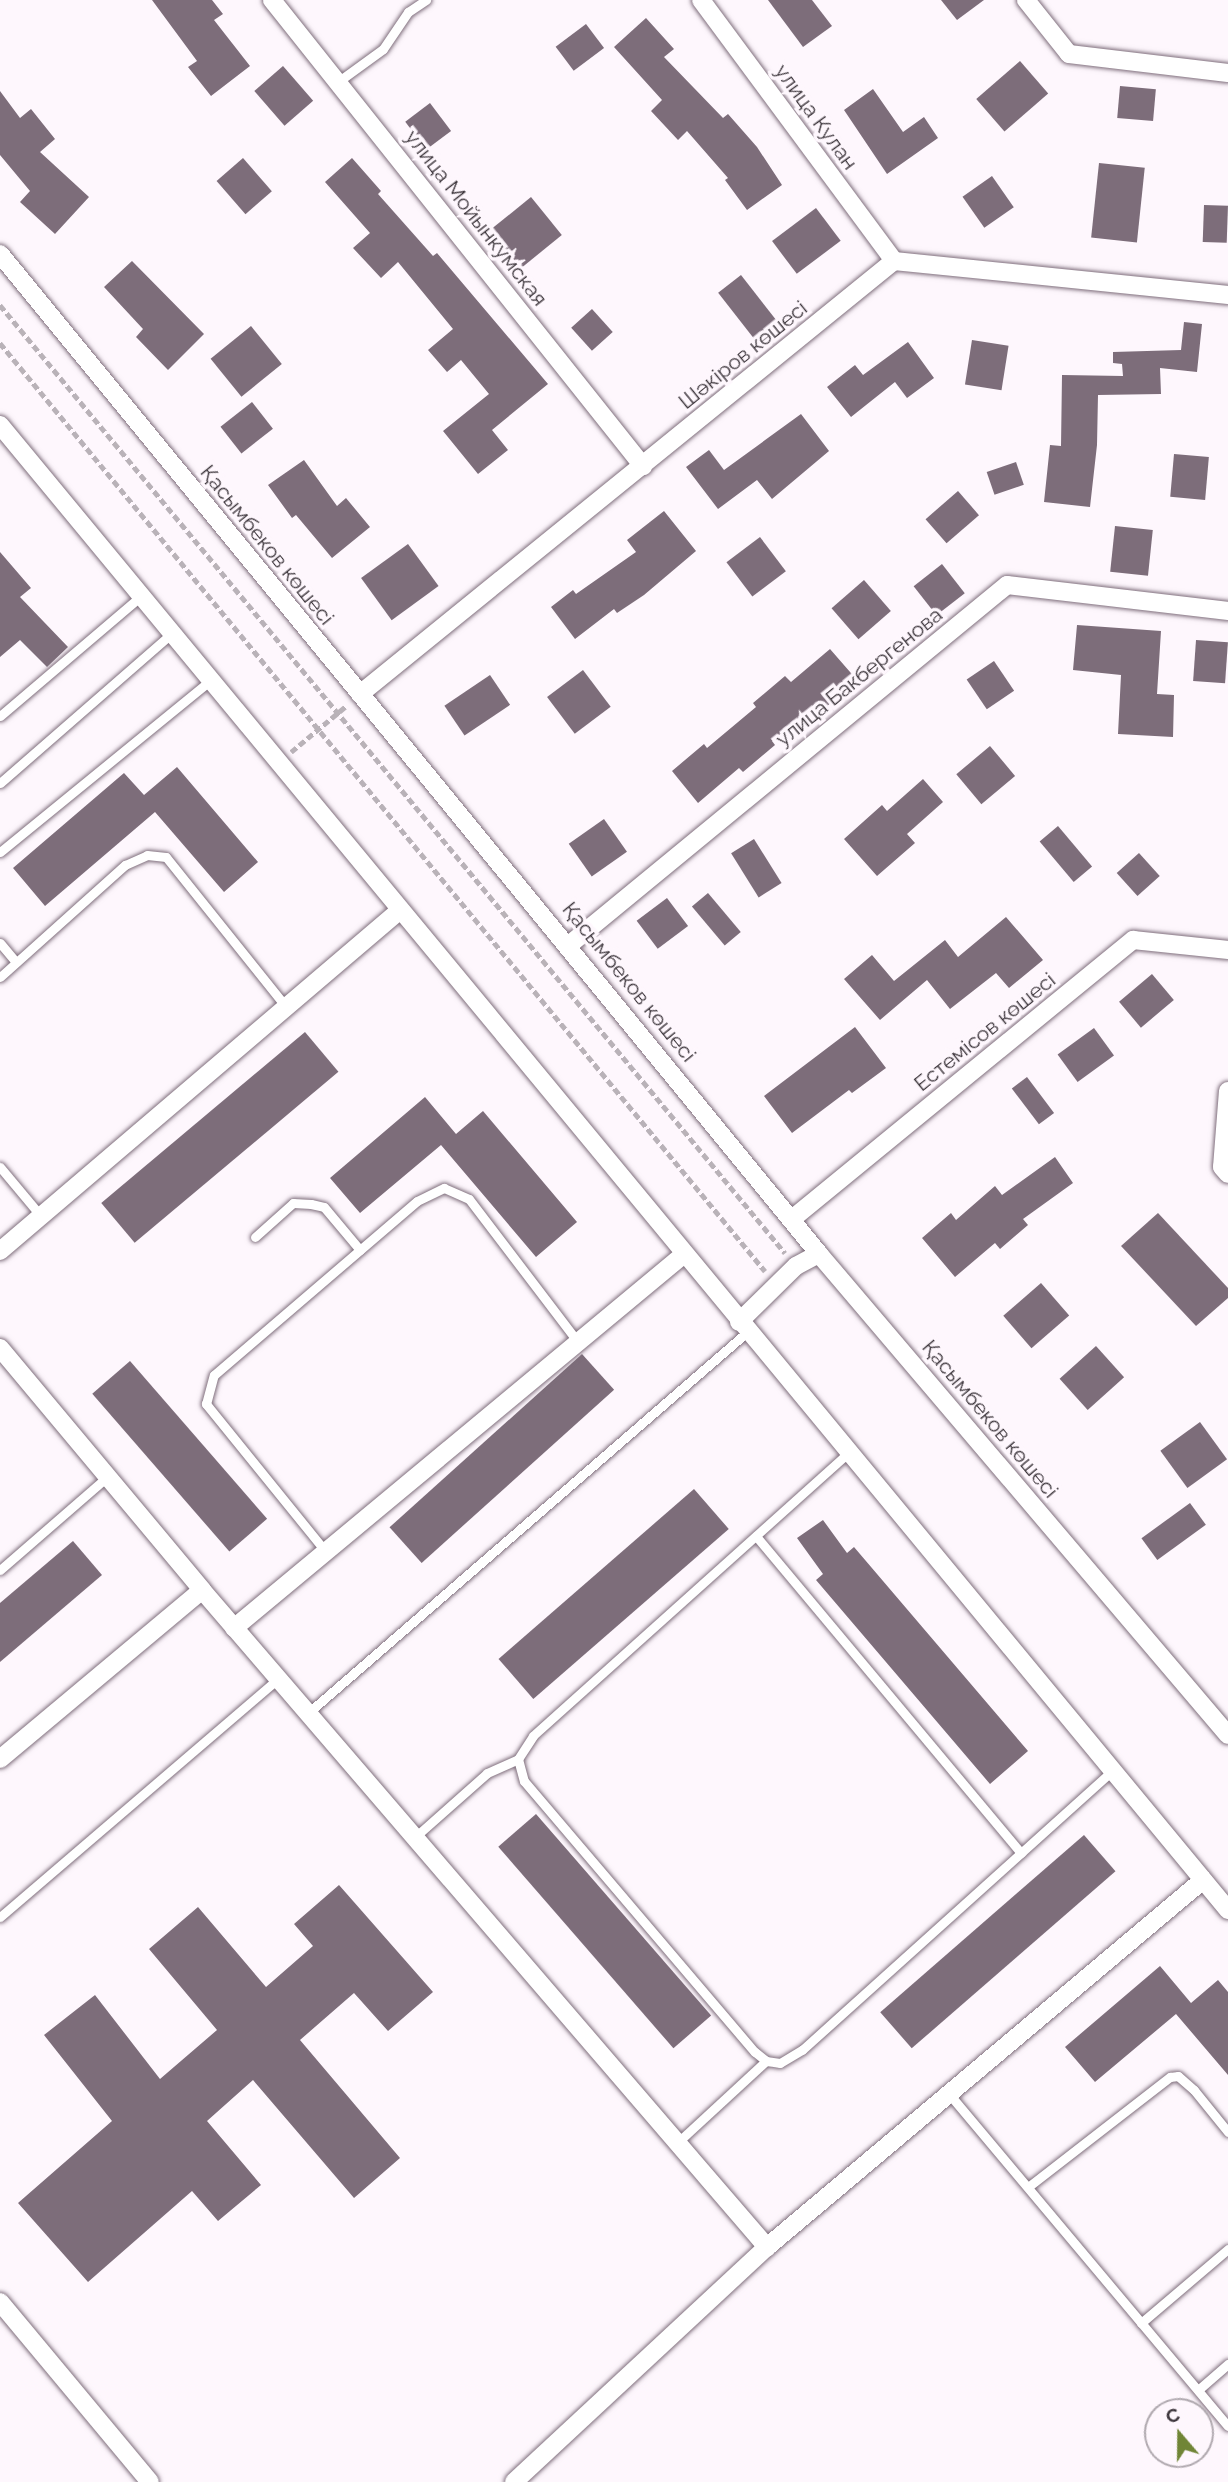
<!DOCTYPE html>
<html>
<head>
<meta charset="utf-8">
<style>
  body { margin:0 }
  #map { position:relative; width:1228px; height:2482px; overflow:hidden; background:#fef7fd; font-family:Raleway,sans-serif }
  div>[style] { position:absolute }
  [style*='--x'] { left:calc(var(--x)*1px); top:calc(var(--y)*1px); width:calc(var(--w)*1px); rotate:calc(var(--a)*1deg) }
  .building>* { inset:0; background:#7d6d7a; transform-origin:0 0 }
  .path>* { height:4.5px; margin-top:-2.25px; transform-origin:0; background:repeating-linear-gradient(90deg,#b9b2b8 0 7px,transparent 0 10.5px) }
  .roads { filter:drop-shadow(0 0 2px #7f6e7c) drop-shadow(0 0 2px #7f6e7c) }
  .service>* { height:9px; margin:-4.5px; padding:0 4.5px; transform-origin:4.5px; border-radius:4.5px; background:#fff }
  .minor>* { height:18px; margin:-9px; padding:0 9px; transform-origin:9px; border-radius:9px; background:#fff }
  span { translate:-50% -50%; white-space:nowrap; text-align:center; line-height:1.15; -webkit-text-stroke:7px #fef7fd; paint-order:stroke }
  .street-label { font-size:21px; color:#3c353b }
  .north { position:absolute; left:1144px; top:2398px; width:70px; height:70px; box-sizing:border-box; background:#fef7fd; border:2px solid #b0a9af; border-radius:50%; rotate:340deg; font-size:19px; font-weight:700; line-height:28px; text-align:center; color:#3c353b }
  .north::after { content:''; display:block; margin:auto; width:24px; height:32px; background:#708536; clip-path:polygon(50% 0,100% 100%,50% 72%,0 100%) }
</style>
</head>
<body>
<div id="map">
  <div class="building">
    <div style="clip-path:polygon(152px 0,212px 0,223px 14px,214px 20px,250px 66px,211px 96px,188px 67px,197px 61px)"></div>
    <div style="clip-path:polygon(768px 0,812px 0,832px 26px,803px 47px)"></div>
    <div style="clip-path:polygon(941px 0,984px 0,957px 20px)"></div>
    <div style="clip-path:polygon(646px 18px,674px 49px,664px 57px,723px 118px,728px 114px,757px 147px,782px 185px,747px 210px,725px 180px,728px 178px,687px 131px,678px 140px,651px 111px,662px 100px,614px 47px)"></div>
    <div style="left:586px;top:24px;width:30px;height:38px;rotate:53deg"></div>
    <div style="left:1020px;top:61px;width:43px;height:58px;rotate:49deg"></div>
    <div style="left:283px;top:66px;width:46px;height:38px;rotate:49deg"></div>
    <div style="left:1120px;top:86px;width:36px;height:32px;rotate:5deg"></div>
    <div style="clip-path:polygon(873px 89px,903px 132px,924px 117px,938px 138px,887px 174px,844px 110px)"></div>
    <div style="clip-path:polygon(0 91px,20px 118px,31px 109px,55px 139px,40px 152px,89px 197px,55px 234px,20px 202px,30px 191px,0 155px)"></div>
    <div style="left:430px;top:103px;width:35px;height:31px;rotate:53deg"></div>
    <div style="left:243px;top:158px;width:44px;height:35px;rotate:49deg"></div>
    <div style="clip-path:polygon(352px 158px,381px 191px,378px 194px,433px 256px,437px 253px,548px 384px,492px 430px,508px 450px,478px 474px,443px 431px,489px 394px,461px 360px,447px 372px,428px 350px,453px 329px,398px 262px,381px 278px,353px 248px,370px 233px,325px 182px)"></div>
    <div style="left:1099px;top:163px;width:46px;height:75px;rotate:6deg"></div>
    <div style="left:992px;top:176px;width:38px;height:36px;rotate:55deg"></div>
    <div style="left:531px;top:197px;width:49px;height:53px;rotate:51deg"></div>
    <div style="left:1204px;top:205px;width:24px;height:37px;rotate:2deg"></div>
    <div style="left:816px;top:208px;width:41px;height:55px;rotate:53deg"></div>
    <div style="clip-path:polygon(132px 261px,204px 334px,168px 370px,136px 337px,143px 329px,104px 287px)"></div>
    <div style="left:741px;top:275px;width:66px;height:29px;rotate:52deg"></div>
    <div style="left:592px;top:309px;width:31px;height:28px;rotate:48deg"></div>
    <div style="clip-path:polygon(1184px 322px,1202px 324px,1197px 372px,1160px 368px,1161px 394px,1098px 395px,1097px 445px,1090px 507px,1044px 502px,1050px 445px,1061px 446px,1062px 375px,1123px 376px,1122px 364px,1113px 363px,1113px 352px,1181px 350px)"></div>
    <div style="left:251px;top:326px;width:49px;height:52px;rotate:51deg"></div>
    <div style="left:972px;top:340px;width:37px;height:45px;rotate:9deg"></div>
    <div style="clip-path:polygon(908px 342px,934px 378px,907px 398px,895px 382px,851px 417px,827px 387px,855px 365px,863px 375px)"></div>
    <div style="left:252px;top:402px;width:34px;height:40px;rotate:52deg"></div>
    <div style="clip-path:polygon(801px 414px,829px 451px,772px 499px,757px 480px,718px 509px,686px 467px,709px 450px,724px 470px)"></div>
    <div style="left:1174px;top:454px;width:35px;height:43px;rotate:5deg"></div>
    <div style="clip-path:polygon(304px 460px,337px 506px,346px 498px,370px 527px,332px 558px,296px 515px,292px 518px,268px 485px)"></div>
    <div style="left:1016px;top:462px;width:24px;height:31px;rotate:71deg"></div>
    <div style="left:958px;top:491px;width:32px;height:43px;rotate:49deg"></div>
    <div style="clip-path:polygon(664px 511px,696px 551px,644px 595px,617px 613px,614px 609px,575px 639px,551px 607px,573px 590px,576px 594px,636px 552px,627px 540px)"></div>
    <div style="left:1115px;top:526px;width:38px;height:46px;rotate:6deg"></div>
    <div style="left:760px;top:537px;width:43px;height:42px;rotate:53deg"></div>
    <div style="left:408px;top:544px;width:52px;height:58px;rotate:54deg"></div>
    <div style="clip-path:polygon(0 552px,31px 588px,20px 597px,68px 647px,47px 667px,20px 640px,0 657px)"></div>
    <div style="left:942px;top:564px;width:37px;height:36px;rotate:52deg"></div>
    <div style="left:864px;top:580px;width:41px;height:43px;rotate:49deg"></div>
    <div style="clip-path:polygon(1077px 625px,1161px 631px,1157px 694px,1174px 695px,1173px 737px,1118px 734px,1121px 675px,1073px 670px)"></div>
    <div style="left:1196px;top:640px;width:32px;height:41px;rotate:4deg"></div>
    <div style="clip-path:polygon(830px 649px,857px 680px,825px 708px,819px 701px,772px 741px,775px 745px,743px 772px,739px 768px,698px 803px,672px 771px,704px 744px,707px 748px,756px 707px,753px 703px,785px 676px,791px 682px)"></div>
    <div style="left:994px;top:661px;width:36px;height:33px;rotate:56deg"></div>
    <div style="left:583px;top:670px;width:46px;height:45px;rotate:53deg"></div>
    <div style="left:490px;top:675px;width:36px;height:55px;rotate:56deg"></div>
    <div style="left:990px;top:746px;width:39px;height:44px;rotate:50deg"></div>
    <div style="clip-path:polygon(177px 767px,258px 862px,224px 892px,155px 812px,45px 906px,13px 868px,124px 773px,144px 795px)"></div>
    <div style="clip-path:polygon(923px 779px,943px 802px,907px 834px,915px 843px,877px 876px,844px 839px,882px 805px,887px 811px)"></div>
    <div style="left:604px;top:819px;width:40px;height:43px;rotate:55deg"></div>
    <div style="left:1058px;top:826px;width:53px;height:24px;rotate:50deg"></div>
    <div style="left:754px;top:839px;width:52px;height:27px;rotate:58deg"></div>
    <div style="left:1139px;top:853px;width:31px;height:30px;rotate:48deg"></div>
    <div style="left:708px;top:893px;width:51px;height:21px;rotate:50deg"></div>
    <div style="left:667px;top:898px;width:35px;height:38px;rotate:53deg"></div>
    <div style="clip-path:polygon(1006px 917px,1043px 960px,1009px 988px,996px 973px,950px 1009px,927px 980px,880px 1020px,844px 979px,872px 955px,894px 981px,945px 940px,958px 957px)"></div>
    <div style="left:1152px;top:974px;width:34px;height:43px;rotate:50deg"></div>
    <div style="clip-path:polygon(855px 1027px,886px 1068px,852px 1093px,849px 1090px,792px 1133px,764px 1096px)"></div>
    <div style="left:1094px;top:1028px;width:34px;height:45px;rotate:54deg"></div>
    <div style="left:305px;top:1032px;width:52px;height:266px;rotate:50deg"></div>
    <div style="left:1027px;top:1077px;width:45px;height:19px;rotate:53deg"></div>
    <div style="clip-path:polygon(425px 1097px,456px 1134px,483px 1111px,577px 1222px,536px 1257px,441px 1145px,360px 1213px,330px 1178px)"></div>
    <div style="clip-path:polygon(1055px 1157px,1073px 1183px,1023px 1219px,1028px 1225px,1000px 1249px,995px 1243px,955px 1277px,922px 1238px,951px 1213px,956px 1220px,995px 1186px,1002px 1195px)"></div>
    <div style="clip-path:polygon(1158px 1213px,1228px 1288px,1228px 1298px,1196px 1326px,1121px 1246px)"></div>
    <div style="left:1041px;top:1283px;width:43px;height:50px;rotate:49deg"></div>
    <div style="left:1096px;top:1346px;width:42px;height:49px;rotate:48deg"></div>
    <div style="left:582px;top:1354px;width:48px;height:259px;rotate:48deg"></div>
    <div style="left:130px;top:1361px;width:209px;height:50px;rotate:49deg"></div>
    <div style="left:1200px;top:1422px;width:46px;height:49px;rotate:54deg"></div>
    <div style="left:694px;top:1489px;width:53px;height:259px;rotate:49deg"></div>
    <div style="left:1190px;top:1503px;width:27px;height:60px;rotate:54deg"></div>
    <div style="clip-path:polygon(823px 1520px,847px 1553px,854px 1547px,1028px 1751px,990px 1784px,816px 1580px,823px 1574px,797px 1538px)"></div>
    <div style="clip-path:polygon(73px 1541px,102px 1575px,0 1662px,0 1603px)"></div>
    <div style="left:536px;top:1814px;width:267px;height:50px;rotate:49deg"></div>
    <div style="left:1084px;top:1835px;width:48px;height:270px;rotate:49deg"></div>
    <div style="clip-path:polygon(339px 1885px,433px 1992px,388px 2031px,354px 1993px,300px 2040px,400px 2158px,354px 2198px,253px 2080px,207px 2121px,261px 2185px,218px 2221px,192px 2191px,88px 2282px,18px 2203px,112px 2121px,44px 2035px,95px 1995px,160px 2079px,217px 2030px,149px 1949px,198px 1907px,266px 1987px,313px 1946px,294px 1924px)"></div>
    <div style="clip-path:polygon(1160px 1966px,1191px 2003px,1218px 1980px,1228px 1992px,1228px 2075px,1176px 2014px,1095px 2082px,1065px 2047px)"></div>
  </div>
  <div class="path">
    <div style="--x:0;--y:305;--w:1231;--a:50.37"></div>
    <div style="--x:0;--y:343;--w:1203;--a:50.5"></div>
    <div style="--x:291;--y:752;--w:72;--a:-39.9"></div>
  </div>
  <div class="roads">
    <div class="service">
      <div style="--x:339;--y:81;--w:54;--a:-36"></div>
      <div style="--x:383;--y:49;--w:45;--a:-56"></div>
      <div style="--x:408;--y:12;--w:22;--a:-34"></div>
      <div style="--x:0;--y:716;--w:187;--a:-40.4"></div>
      <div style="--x:0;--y:783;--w:227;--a:-41.1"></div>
      <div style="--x:0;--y:852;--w:272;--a:-39.2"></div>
      <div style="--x:0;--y:943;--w:25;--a:50"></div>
      <div style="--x:0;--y:977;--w:168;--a:-41.9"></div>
      <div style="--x:125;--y:865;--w:24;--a:-24"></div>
      <div style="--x:147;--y:855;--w:19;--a:6"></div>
      <div style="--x:166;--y:857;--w:192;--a:51.3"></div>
      <div style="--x:0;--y:1167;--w:64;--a:50.1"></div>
      <div style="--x:255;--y:1237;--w:51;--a:-41.8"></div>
      <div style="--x:293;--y:1203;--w:18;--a:3"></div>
      <div style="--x:311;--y:1204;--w:13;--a:13"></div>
      <div style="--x:324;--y:1207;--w:56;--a:50.1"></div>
      <div style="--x:848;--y:1453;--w:423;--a:138.1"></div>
      <div style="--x:533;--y:1736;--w:27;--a:123"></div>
      <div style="--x:518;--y:1759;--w:23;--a:75"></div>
      <div style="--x:524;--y:1781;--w:356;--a:49.6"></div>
      <div style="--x:755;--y:2052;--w:14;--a:39"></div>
      <div style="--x:766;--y:2061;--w:14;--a:8"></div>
      <div style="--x:780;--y:2063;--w:26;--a:-31"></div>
      <div style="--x:802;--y:2050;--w:417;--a:-42"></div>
      <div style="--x:756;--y:1536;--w:413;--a:50.1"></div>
      <div style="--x:326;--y:1552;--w:191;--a:-129"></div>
      <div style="--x:206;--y:1404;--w:30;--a:-75"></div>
      <div style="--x:214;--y:1375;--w:267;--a:-40.6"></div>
      <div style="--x:417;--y:1201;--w:30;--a:-26"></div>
      <div style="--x:444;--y:1188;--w:27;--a:24"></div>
      <div style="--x:469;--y:1199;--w:180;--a:52.7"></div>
      <div style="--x:0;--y:1570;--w:142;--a:-41"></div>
      <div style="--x:308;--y:1713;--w:581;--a:-40.95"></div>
      <div style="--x:415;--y:1837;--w:96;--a:-41.6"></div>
      <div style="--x:487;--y:1773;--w:34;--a:-24"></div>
      <div style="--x:0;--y:1917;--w:366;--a:-40.6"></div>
      <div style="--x:950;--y:2095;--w:432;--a:50"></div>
      <div style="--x:677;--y:2143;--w:121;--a:-42.7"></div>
      <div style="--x:1028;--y:2187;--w:180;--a:-37.8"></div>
      <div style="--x:1170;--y:2077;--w:8;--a:-7"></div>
      <div style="--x:1178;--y:2076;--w:21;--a:41"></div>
      <div style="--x:1194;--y:2090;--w:54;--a:51"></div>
      <div style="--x:1141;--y:2323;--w:114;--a:-40.4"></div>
      <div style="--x:1198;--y:2390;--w:40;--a:-41"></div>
    </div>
    <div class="minor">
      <div style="--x:272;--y:0;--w:596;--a:51.48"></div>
      <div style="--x:701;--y:0;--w:325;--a:53.5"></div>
      <div style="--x:1026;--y:0;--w:69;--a:51.5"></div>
      <div style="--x:1069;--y:54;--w:160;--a:6.8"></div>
      <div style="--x:0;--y:254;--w:1293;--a:50.68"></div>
      <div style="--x:819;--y:1254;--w:631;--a:49.63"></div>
      <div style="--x:0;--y:425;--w:1927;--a:50.41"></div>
      <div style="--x:360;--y:694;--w:687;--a:-39.04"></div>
      <div style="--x:894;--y:261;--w:336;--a:5.8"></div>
      <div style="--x:569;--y:945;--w:567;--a:-39.42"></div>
      <div style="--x:1007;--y:585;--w:223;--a:6.7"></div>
      <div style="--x:1228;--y:1091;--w:76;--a:94.5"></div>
      <div style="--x:1222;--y:1167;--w:9;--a:49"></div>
      <div style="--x:792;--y:1219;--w:441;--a:-39.3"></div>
      <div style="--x:1133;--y:940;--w:96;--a:6"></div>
      <div style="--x:0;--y:1251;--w:524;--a:-40.44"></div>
      <div style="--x:739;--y:1322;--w:80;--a:-44.5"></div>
      <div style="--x:796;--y:1266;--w:26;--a:-28"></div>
      <div style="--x:0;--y:1348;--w:315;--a:50.1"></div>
      <div style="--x:202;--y:1590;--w:867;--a:49.31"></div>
      <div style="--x:234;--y:1628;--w:584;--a:-39.72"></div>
      <div style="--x:0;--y:1759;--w:263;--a:-39.9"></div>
      <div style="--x:0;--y:2302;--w:234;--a:50.2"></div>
      <div style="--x:514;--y:2482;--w:345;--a:-42.9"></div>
      <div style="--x:767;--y:2247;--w:570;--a:-40.09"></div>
    </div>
  </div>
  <div class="street-label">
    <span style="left:816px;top:117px;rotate:54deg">улица Кулан</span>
    <span style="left:476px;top:218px;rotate:52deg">улица Мойынкумская</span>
    <span style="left:743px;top:355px;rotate:-39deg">Шәкіров көшесі</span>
    <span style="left:267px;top:545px;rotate:51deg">Қасымбеков көшесі</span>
    <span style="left:859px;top:677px;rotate:-39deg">улица Бакбергенова</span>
    <span style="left:629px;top:982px;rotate:51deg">Қасымбеков көшесі</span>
    <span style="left:985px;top:1032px;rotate:-39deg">Естемісов көшесі</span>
    <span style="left:990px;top:1419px;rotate:50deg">Қасымбеков көшесі</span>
  </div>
  <div class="north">С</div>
</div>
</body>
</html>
